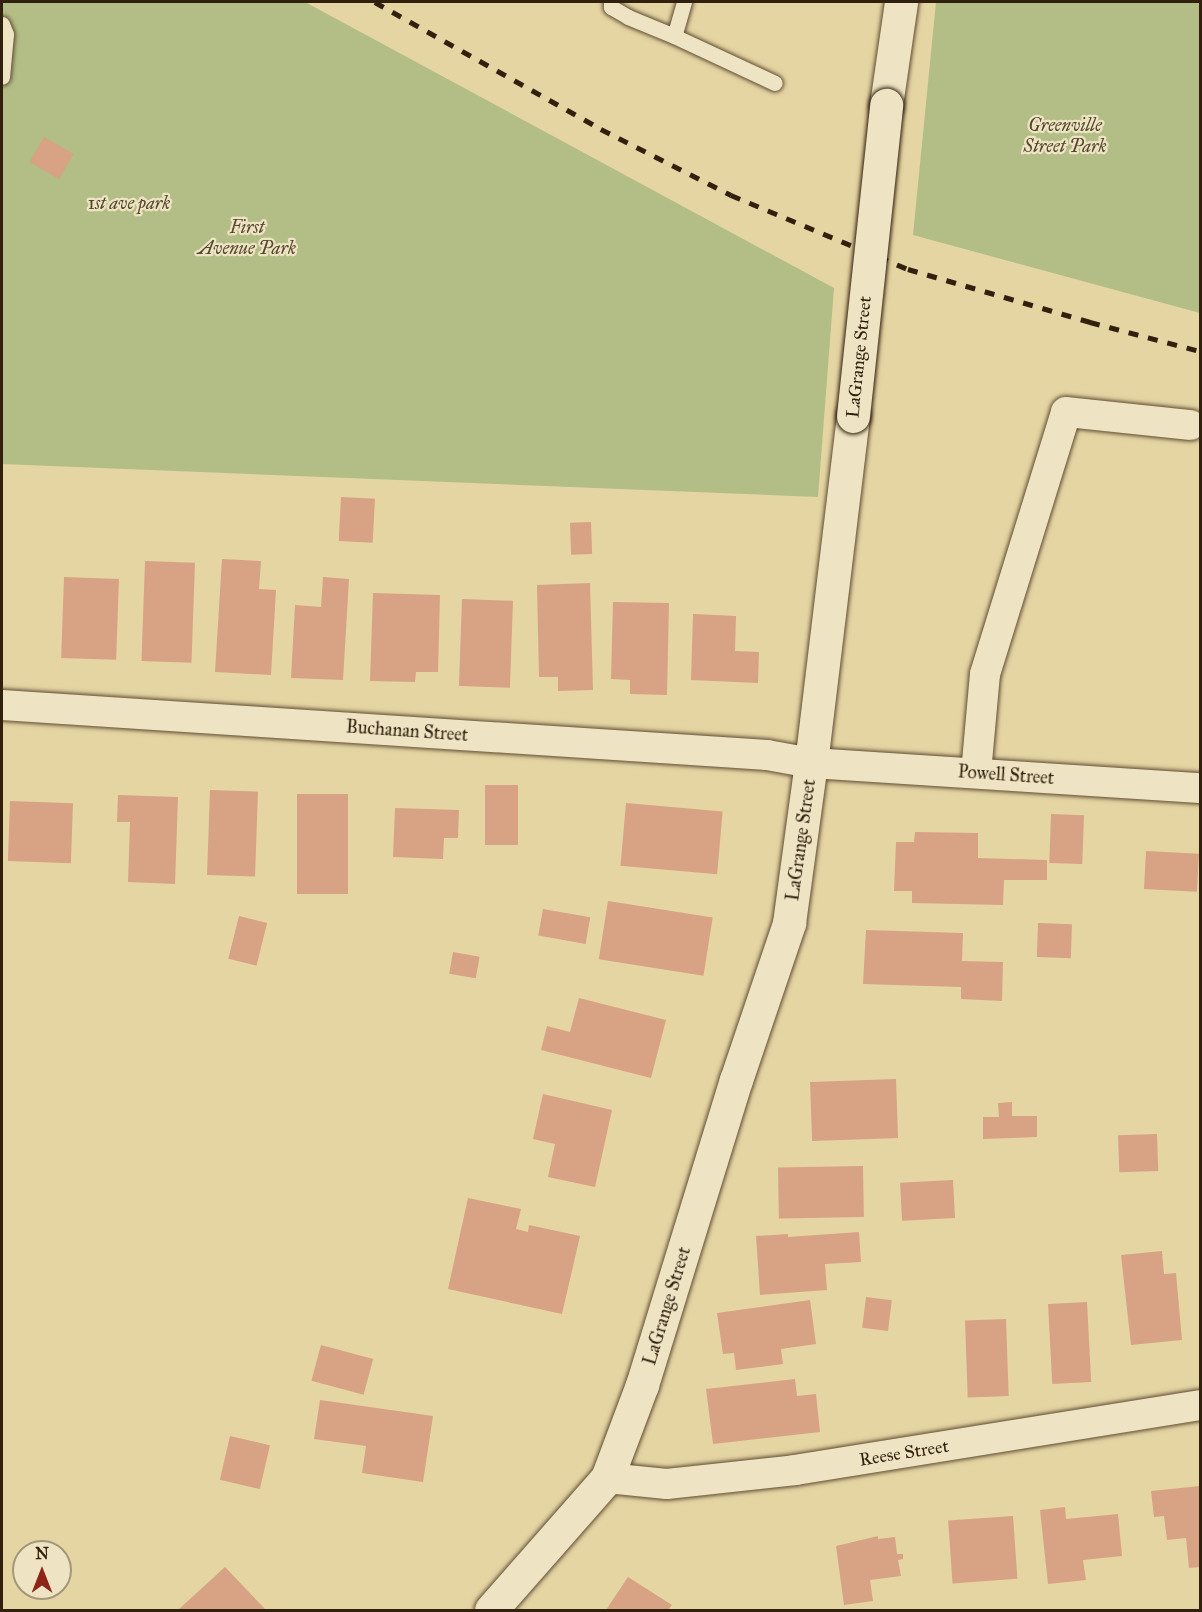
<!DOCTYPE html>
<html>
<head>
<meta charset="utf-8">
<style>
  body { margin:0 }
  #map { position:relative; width:1202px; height:1612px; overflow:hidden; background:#e5d5a3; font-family:"IM FELL Great Primer",serif }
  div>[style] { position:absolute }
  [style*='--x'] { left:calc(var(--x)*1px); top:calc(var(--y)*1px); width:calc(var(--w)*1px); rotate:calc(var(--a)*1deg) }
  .green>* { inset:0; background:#b3bd86 }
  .building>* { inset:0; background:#d8a284; transform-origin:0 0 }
  .roads { filter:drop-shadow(0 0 2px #5f4d33) drop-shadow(0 0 2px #5f4d33) }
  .lane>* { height:15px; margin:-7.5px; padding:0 7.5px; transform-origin:7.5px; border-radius:7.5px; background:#eee4c3 }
  .street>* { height:30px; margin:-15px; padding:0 15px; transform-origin:15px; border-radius:15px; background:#eee4c3 }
  .secondary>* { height:33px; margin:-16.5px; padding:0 16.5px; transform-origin:16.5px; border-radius:16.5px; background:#eee4c3 }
  .rail>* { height:4.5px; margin-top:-2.25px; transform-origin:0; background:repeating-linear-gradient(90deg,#32200e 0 10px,transparent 0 20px) }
  .bridges { filter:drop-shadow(0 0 2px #32200e) drop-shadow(0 0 2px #32200e) }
  .secondary-bridge>* { height:33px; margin:-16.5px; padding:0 16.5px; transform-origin:16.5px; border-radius:16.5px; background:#eee4c3 }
  span { translate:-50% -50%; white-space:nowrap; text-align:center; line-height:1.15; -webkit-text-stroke:4.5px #eee4c3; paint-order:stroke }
  .park-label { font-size:18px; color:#52472c; font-style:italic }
  .street-label { font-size:18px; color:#32200e }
  .frame { position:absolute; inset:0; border:3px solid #32200e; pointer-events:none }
  .north { position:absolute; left:12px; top:1540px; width:60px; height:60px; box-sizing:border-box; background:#eee4c3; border:2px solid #a3967b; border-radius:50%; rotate:0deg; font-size:16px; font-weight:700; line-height:24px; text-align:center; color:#32200e }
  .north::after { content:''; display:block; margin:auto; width:21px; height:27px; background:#8f2418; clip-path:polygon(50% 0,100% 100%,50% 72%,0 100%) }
</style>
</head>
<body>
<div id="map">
  <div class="green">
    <div style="clip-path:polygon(2px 2px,305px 2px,834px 288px,818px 497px,2px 464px)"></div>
    <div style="clip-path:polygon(936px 2px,1200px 2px,1200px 313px,913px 235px)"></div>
  </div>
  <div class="building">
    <div style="left:44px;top:137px;width:34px;height:29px;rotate:30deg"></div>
    <div style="left:341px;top:497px;width:34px;height:44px;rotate:3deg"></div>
    <div style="left:591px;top:522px;width:32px;height:21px;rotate:88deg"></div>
    <div style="clip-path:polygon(222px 559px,261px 561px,259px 589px,276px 590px,271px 675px,215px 672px)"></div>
    <div style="left:145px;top:561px;width:50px;height:100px;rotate:2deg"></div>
    <div style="left:64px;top:577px;width:55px;height:81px;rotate:2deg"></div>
    <div style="clip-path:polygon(323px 577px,349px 579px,343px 680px,291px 678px,295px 605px,321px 607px)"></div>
    <div style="clip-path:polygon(590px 583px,593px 690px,558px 691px,558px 677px,539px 677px,537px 585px)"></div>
    <div style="clip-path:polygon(373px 593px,440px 595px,438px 672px,416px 672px,415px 682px,370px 681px)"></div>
    <div style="left:462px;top:599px;width:51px;height:87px;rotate:2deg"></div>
    <div style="clip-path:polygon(613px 602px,669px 603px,667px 695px,630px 694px,630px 680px,611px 679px)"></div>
    <div style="clip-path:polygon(693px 614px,736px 616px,735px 651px,759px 652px,758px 683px,691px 680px)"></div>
    <div style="left:485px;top:785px;width:33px;height:60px"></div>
    <div style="left:210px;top:790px;width:48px;height:85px;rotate:2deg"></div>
    <div style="left:297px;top:794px;width:51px;height:100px"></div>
    <div style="clip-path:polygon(118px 795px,178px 797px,175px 884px,128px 882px,130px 822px,117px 822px)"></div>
    <div style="left:10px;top:801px;width:63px;height:60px;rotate:2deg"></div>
    <div style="left:626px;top:803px;width:97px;height:63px;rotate:5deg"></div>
    <div style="clip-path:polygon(395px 808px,459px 810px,458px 838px,444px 838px,443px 859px,393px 857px)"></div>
    <div style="left:1051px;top:814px;width:33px;height:49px;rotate:2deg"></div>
    <div style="clip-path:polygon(915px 832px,978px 833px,978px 858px,1047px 860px,1047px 880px,1004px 880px,1003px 905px,912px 903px,912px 891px,894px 891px,896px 842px,914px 842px)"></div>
    <div style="left:1146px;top:851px;width:53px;height:38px;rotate:3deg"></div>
    <div style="left:608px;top:901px;width:106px;height:59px;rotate:9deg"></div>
    <div style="left:543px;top:909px;width:48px;height:27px;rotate:10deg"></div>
    <div style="left:239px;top:916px;width:29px;height:44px;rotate:14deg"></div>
    <div style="left:1038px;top:923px;width:34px;height:34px;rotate:2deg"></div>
    <div style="clip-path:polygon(866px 930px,963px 933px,962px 961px,1003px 962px,1002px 1001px,961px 999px,961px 987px,863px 984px)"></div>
    <div style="left:453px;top:952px;width:27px;height:22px;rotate:10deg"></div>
    <div style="clip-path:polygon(579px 998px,666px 1020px,651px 1078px,541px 1050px,547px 1026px,570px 1032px)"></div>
    <div style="left:896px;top:1079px;width:59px;height:86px;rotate:88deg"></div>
    <div style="clip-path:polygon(543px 1094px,612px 1110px,595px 1187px,548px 1177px,555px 1144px,533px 1139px)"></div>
    <div style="clip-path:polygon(1012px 1102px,1012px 1116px,1037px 1116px,1037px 1137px,983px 1139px,983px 1117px,999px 1117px,998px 1103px)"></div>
    <div style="left:1157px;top:1134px;width:37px;height:39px;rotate:88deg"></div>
    <div style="left:863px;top:1166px;width:51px;height:85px;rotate:89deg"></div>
    <div style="left:953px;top:1180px;width:38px;height:53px;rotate:87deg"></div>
    <div style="clip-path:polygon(468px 1198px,521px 1209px,516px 1229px,528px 1232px,529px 1225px,580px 1236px,562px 1314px,448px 1289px)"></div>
    <div style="clip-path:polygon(859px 1232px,861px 1262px,825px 1264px,827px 1290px,760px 1295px,756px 1236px,788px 1234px,788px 1237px)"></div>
    <div style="clip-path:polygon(1162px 1251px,1164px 1274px,1176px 1273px,1182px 1340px,1131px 1345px,1121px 1255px)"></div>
    <div style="left:866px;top:1297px;width:26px;height:31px;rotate:7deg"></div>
    <div style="clip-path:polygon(810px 1300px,816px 1344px,781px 1349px,783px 1364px,736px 1370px,734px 1353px,723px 1354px,717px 1313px)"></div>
    <div style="left:1087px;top:1302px;width:80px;height:39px;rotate:87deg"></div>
    <div style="left:1006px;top:1319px;width:77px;height:41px;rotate:88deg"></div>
    <div style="left:321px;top:1345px;width:54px;height:37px;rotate:15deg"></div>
    <div style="clip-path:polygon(795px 1379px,797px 1396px,816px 1394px,820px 1432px,713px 1444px,706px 1389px)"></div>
    <div style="clip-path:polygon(320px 1400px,433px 1416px,423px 1482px,362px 1473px,366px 1446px,314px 1439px)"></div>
    <div style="left:230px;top:1436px;width:41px;height:45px;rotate:13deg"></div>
    <div style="clip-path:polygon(1200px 1486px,1200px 1567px,1189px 1568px,1186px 1538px,1167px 1540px,1164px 1516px,1154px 1517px,1151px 1491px)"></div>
    <div style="clip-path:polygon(1065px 1507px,1066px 1519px,1118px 1514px,1122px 1556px,1083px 1560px,1086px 1580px,1048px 1584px,1040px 1510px)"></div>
    <div style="left:1013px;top:1516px;width:63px;height:65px;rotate:86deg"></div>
    <div style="clip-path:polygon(878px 1536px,878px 1539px,895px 1537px,897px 1554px,903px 1554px,903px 1559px,898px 1560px,901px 1576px,870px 1580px,873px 1601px,844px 1605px,836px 1546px)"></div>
    <div style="clip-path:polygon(225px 1567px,266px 1610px,178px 1610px)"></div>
    <div style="clip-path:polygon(628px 1577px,672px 1605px,668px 1610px,606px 1610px)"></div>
  </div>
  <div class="roads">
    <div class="lane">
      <div style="--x:611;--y:2;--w:5;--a:90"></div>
      <div style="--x:611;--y:7;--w:20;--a:30"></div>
      <div style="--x:628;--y:17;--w:50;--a:22.4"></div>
      <div style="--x:684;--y:2;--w:35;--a:106"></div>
      <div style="--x:674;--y:36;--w:111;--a:25"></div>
      <div style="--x:2;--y:24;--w:11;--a:68"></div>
      <div style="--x:6;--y:34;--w:43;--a:95.3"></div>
    </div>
    <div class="street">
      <div style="--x:2;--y:705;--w:767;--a:3.74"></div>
      <div style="--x:767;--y:755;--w:45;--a:10.3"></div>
      <div style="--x:811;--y:763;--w:390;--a:3.7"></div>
      <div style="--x:976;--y:773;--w:99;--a:-84.8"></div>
      <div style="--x:985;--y:674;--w:274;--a:-72.8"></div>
      <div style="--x:1066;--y:412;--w:125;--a:6"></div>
      <div style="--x:607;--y:1478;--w:60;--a:5.7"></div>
      <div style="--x:667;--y:1484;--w:129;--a:-6.2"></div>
      <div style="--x:795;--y:1470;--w:410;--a:-9.1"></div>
    </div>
    <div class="secondary">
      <div style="--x:886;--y:105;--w:104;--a:-81.7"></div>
      <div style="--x:491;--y:1610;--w:176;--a:-48.7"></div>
      <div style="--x:607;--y:1478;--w:99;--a:-69.4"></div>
      <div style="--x:642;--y:1385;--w:319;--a:-72.9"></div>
      <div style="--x:736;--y:1080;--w:166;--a:-71.3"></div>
      <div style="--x:789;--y:923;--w:162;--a:-82.2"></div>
      <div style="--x:811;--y:763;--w:350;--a:-83.1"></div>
    </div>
  </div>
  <div class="rail">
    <div style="--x:375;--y:2;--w:259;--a:29.3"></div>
    <div style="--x:601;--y:129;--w:146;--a:26.9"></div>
    <div style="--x:731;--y:195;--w:192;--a:22.7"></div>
    <div style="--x:908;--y:269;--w:190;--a:16.2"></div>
    <div style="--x:1090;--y:322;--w:114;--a:14.8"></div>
  </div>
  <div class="bridges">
    <div class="secondary-bridge">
      <div style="--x:853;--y:416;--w:313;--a:-83.9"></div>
    </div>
  </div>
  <div class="park-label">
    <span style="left:1065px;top:136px">Greenville<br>Street Park</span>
    <span style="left:129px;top:203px">1st ave park</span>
    <span style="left:247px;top:238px">First<br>Avenue Park</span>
  </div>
  <div class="street-label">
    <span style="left:859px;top:357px;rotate:-84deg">LaGrange Street</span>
    <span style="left:407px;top:731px;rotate:4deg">Buchanan Street</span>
    <span style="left:1006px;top:775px;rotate:4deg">Powell Street</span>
    <span style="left:801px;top:840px;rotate:-82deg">LaGrange Street</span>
    <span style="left:667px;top:1306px;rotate:-73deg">LaGrange Street</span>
    <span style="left:904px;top:1453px;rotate:-9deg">Reese Street</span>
  </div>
  <div class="frame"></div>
  <div class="north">N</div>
</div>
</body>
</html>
